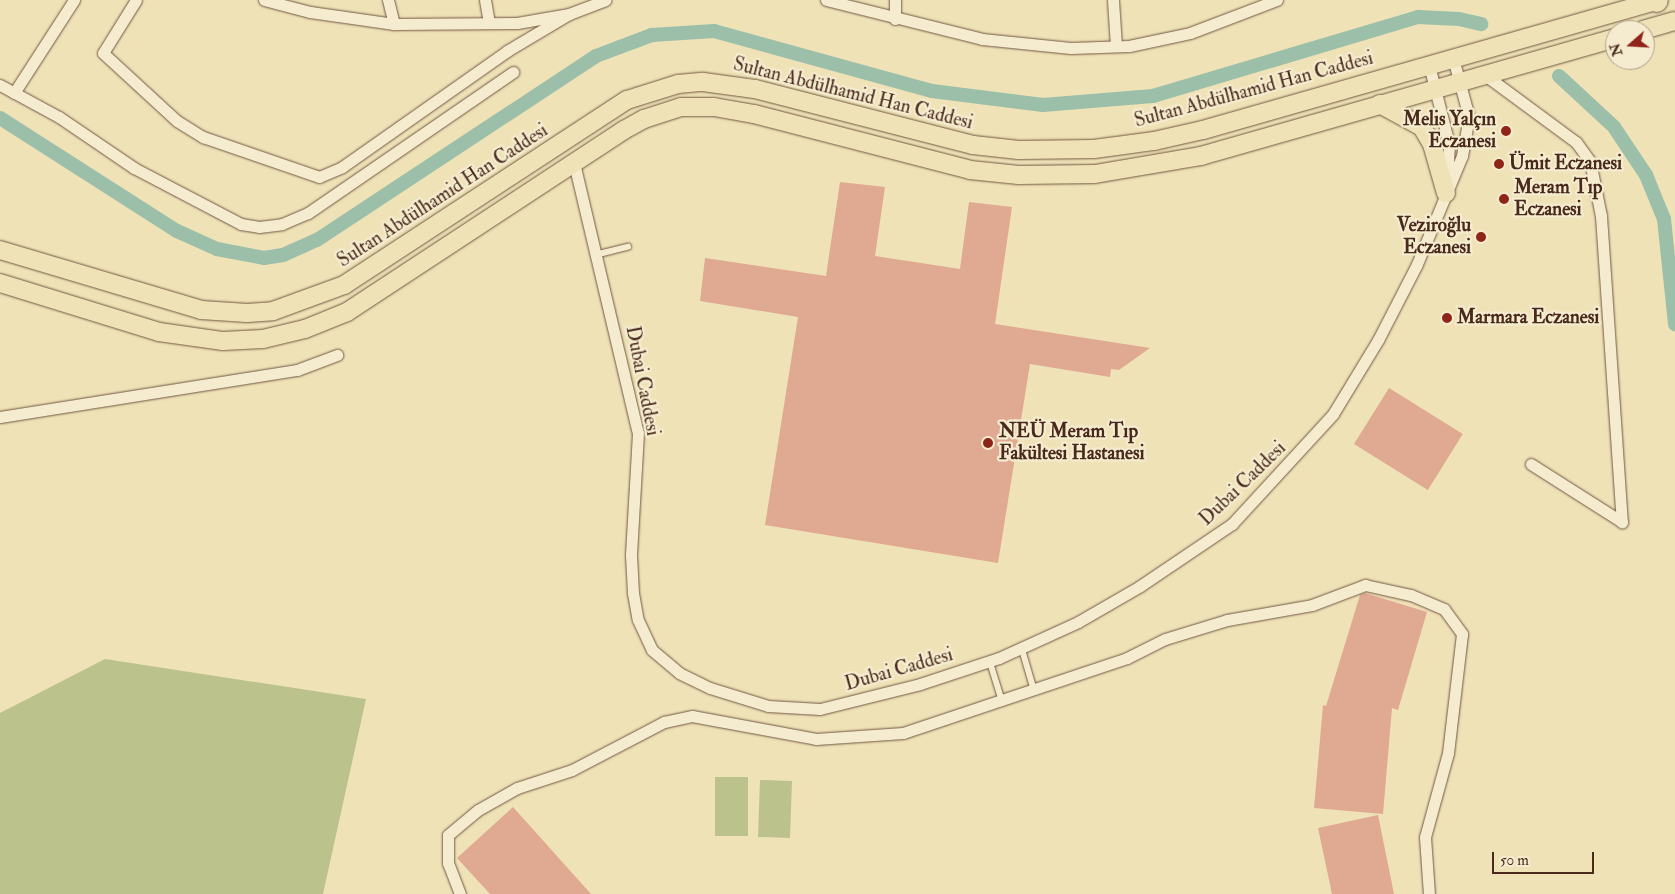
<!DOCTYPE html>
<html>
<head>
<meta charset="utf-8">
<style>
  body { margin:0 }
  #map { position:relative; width:1675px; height:894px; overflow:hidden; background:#efe2b7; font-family:"IM FELL Double Pica",serif }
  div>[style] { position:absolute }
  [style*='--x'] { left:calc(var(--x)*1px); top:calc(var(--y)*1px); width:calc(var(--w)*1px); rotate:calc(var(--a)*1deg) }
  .green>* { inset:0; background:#bcc28c; transform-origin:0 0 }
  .canal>* { height:14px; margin:-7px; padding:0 7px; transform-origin:7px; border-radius:7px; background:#9bbfa9 }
  .building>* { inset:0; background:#e0a992; transform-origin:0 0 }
  .roads { filter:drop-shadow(0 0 1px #725742) drop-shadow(0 0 1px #725742) }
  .lane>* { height:5.5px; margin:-2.75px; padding:0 2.75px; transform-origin:2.75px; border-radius:2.75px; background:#f5ecd0 }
  .street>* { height:11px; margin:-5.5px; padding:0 5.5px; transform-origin:5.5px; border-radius:5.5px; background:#f5ecd0 }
  .primary>* { height:18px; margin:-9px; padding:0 9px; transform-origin:9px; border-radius:9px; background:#efe2b7 }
  .highway>* { height:21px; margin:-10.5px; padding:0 10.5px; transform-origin:10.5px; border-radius:10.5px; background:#efe2b7 }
  .dots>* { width:14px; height:14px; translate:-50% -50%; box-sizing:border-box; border:2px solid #f5ecd0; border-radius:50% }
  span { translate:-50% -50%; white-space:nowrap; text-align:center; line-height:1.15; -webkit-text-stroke:4.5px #f5ecd0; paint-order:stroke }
  .street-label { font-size:19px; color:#49291b }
  .poi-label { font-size:19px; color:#49291b; font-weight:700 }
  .right { translate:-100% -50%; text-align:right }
  .left { translate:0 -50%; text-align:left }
  .north { position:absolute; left:1605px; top:20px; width:50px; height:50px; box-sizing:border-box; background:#f5ecd0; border:1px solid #b09e88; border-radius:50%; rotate:251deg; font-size:14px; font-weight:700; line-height:20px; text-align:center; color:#49291b }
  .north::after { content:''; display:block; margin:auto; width:18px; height:22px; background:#8f2418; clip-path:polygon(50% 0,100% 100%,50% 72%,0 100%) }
  .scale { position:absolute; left:1492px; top:852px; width:102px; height:22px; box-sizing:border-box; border:2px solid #49291b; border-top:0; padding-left:6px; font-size:15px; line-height:18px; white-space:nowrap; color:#49291b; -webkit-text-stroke:4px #f5ecd0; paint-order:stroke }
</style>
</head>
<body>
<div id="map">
  <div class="green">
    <div style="clip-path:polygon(105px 659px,366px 699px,323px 894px,0 894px,0 713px)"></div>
    <div style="left:715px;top:777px;width:33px;height:59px"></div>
    <div style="left:760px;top:780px;width:32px;height:57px;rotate:2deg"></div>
  </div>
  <div class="canal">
    <div style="--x:1559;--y:76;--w:75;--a:42.8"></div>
    <div style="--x:1614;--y:127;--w:58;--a:56.3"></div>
    <div style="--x:1646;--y:175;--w:48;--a:67.8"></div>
    <div style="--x:1664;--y:219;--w:106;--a:84"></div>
    <div style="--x:0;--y:118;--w:210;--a:32.6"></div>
    <div style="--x:177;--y:231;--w:44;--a:24.2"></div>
    <div style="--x:217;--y:249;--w:48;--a:10.8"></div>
    <div style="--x:264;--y:258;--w:19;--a:-9"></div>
    <div style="--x:283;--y:255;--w:37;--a:-24"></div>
    <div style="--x:317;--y:240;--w:334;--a:-33.4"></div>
    <div style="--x:596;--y:56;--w:60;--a:-20.6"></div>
    <div style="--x:652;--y:35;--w:62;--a:-3.7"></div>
    <div style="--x:714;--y:31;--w:226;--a:15.4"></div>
    <div style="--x:932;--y:91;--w:112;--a:7.2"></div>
    <div style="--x:1043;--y:105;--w:110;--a:-4.7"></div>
    <div style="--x:1153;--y:96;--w:277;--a:-16.6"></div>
    <div style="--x:1418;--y:17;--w:41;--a:2.8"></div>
    <div style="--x:1459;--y:19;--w:23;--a:13"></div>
  </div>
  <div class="building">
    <div style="clip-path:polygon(840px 182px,885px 187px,875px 256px,960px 269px,969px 202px,1012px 207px,995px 324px,1150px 348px,1119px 370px,1111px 369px,1110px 377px,1030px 364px,998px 563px,765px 525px,798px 317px,700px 301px,705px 258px,826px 276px)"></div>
    <div style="left:1389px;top:388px;width:87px;height:66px;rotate:32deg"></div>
    <div style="clip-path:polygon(1365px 593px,1427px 612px,1398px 710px,1392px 708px,1383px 814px,1314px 808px,1323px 705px,1326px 706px,1360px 595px)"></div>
    <div style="clip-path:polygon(513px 807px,591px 894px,490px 894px,457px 858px)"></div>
    <div style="clip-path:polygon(1378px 815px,1394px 894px,1332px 894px,1318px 828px)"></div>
  </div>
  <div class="roads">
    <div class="lane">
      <div style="--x:595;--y:255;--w:34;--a:-14"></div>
      <div style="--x:1022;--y:648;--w:43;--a:73.7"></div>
      <div style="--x:990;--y:661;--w:41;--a:72.9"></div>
    </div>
    <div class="street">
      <div style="--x:136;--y:0;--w:62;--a:121.9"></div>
      <div style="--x:103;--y:53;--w:100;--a:42.6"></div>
      <div style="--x:177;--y:121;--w:31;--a:32"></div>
      <div style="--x:203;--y:137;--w:123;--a:19"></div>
      <div style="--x:319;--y:177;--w:25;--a:-23"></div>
      <div style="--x:342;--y:167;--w:202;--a:-35.1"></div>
      <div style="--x:507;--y:51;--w:72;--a:-30.8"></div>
      <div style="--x:264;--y:0;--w:48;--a:14.6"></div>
      <div style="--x:310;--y:12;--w:85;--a:8.1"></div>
      <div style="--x:394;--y:24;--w:123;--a:-0.5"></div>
      <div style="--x:517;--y:23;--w:53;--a:-9.8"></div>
      <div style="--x:569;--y:14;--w:39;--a:-21"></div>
      <div style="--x:388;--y:0;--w:25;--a:76"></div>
      <div style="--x:485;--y:0;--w:23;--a:80"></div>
      <div style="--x:826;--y:0;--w:161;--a:14"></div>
      <div style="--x:982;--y:39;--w:89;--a:5.8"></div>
      <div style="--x:1071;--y:48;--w:58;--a:-2"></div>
      <div style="--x:1129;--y:46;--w:62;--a:-12"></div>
      <div style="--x:1190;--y:33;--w:93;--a:-20.8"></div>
      <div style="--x:1113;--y:0;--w:46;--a:86.3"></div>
      <div style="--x:895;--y:19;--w:19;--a:-90"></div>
      <div style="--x:1429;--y:65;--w:81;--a:75.8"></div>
      <div style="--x:1449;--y:144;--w:37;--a:93"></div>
      <div style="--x:1485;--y:75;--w:113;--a:36.4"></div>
      <div style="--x:1576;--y:142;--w:24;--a:54"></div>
      <div style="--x:1590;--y:161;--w:56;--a:78.7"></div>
      <div style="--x:1601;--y:216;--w:307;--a:86.1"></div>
      <div style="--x:1622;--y:522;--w:108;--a:-147.5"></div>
      <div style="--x:0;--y:85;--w:67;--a:28.5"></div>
      <div style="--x:59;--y:117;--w:91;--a:34.2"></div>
      <div style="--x:134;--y:168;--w:121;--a:27.6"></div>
      <div style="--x:241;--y:224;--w:18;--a:9"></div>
      <div style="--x:259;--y:227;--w:23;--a:-7"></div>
      <div style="--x:282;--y:224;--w:28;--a:-23"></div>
      <div style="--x:308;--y:213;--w:249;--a:-34.5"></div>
      <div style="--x:14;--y:93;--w:111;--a:-57.2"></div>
      <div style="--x:574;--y:163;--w:277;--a:76.7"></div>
      <div style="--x:638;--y:433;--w:122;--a:93.3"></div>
      <div style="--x:631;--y:555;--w:38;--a:87"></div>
      <div style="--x:633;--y:593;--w:27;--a:80"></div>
      <div style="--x:638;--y:620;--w:33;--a:65"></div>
      <div style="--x:652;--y:650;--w:35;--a:40"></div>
      <div style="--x:679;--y:673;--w:34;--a:26"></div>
      <div style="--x:710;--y:688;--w:61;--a:17.2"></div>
      <div style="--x:768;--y:706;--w:52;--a:3.3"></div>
      <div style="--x:820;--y:709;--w:103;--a:-14"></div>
      <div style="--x:920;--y:684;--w:83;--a:-18.2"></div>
      <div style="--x:999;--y:658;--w:87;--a:-24.5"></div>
      <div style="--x:1078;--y:622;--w:72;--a:-30.1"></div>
      <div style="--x:1140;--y:586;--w:111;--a:-34"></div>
      <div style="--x:1232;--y:524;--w:149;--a:-47.4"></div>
      <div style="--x:1333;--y:414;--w:87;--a:-58.7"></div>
      <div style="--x:1378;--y:340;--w:85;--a:-62.8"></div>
      <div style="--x:1417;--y:264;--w:117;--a:-67.4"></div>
      <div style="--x:1462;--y:156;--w:40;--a:-80"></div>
      <div style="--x:1469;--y:117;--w:61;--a:-105.2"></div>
      <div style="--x:0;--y:417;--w:301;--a:-9"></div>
      <div style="--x:297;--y:370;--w:43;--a:-20.6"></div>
      <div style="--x:460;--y:894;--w:33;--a:-111"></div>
      <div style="--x:448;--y:863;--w:28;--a:-90"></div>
      <div style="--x:448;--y:835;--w:39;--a:-40"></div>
      <div style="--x:478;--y:810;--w:45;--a:-29.4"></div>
      <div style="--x:517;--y:788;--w:58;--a:-18.1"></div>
      <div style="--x:572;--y:770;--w:104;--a:-27.6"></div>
      <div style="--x:664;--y:722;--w:29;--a:-12"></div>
      <div style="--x:692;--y:716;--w:126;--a:10.5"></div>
      <div style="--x:816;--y:739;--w:87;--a:-3.9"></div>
      <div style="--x:903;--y:733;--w:236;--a:-18.5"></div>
      <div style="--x:1127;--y:658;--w:42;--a:-26.6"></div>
      <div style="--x:1165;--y:639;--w:65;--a:-17"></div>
      <div style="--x:1227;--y:620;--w:86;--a:-10"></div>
      <div style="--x:1312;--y:605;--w:57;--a:-20.7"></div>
      <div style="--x:1365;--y:585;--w:47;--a:12.3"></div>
      <div style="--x:1411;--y:595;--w:36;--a:23"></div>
      <div style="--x:1444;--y:609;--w:31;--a:54"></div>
      <div style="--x:1462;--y:634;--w:120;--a:96.7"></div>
      <div style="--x:1448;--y:753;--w:87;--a:105.3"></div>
      <div style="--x:1425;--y:837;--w:57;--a:86"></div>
    </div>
    <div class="primary">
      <div style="--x:1643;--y:30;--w:33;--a:-16"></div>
      <div style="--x:1380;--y:104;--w:48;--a:28.7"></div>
      <div style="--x:1422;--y:127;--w:20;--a:60"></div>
      <div style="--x:1432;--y:144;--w:51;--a:74.1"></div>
      <div style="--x:0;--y:250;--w:210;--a:16.6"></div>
      <div style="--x:201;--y:310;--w:46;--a:3.7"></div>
      <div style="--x:247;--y:313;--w:26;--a:-4"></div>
      <div style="--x:273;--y:311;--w:76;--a:-20.1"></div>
      <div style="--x:344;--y:285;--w:338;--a:-33.2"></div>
      <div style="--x:627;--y:100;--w:53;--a:-17.4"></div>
      <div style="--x:678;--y:84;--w:25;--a:-5"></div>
      <div style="--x:703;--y:82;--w:52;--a:7.7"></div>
      <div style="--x:755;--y:89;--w:225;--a:14.4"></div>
      <div style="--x:973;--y:145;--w:46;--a:6.2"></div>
      <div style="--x:1019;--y:150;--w:75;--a:-0.8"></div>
      <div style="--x:1094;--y:149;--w:61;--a:-7.6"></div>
      <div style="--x:1154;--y:141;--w:50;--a:-12.7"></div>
      <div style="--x:1203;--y:130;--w:473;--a:-15.9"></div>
      <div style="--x:0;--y:283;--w:166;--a:17.1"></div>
      <div style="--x:159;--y:332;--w:65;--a:8"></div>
      <div style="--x:223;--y:341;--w:40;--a:-2.9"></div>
      <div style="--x:263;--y:339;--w:43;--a:-13.4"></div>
      <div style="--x:305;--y:329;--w:45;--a:-22"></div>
      <div style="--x:347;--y:312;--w:331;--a:-33.3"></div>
      <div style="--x:624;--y:130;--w:23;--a:-29"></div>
      <div style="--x:644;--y:119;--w:39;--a:-18"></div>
      <div style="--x:681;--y:107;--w:33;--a:0"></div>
      <div style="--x:714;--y:107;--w:41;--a:9.9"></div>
      <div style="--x:754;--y:114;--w:223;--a:14.5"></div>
      <div style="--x:970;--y:170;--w:49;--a:5.8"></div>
      <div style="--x:1019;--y:175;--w:76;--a:-0.8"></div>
      <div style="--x:1095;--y:174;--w:108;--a:-9.6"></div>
      <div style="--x:1201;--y:156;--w:430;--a:-15.9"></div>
    </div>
    <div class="highway">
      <div style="--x:1656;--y:1;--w:1;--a:-45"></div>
    </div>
  </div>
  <div class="dots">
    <div style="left:1506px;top:131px;background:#8f2418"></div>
    <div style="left:1499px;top:164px;background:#8f2418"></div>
    <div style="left:1504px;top:199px;background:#8f2418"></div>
    <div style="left:1481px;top:237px;background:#8f2418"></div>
    <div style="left:1447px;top:318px;background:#8f2418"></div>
    <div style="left:988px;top:443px;background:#8f2418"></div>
  </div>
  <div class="street-label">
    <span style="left:1254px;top:90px;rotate:-15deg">Sultan Abdülhamid Han Caddesi</span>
    <span style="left:853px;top:94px;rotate:14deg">Sultan Abdülhamid Han Caddesi</span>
    <span style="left:443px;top:196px;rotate:-33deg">Sultan Abdülhamid Han Caddesi</span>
    <span style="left:642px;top:381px;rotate:79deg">Dubai Caddesi</span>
    <span style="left:1243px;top:484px;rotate:-44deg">Dubai Caddesi</span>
    <span style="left:899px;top:670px;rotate:-16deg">Dubai Caddesi</span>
  </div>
  <div class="poi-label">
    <span class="right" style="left:1496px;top:131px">Melis Yalçın<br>Eczanesi</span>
    <span class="left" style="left:1509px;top:164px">Ümit Eczanesi</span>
    <span class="left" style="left:1514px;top:199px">Meram Tıp<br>Eczanesi</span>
    <span class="right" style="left:1471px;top:237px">Veziroğlu<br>Eczanesi</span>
    <span class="left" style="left:1457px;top:318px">Marmara Eczanesi</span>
    <span class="left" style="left:999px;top:443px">NEÜ Meram Tıp<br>Fakültesi Hastanesi</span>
  </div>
  <div class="north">N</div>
  <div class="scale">50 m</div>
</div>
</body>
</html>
